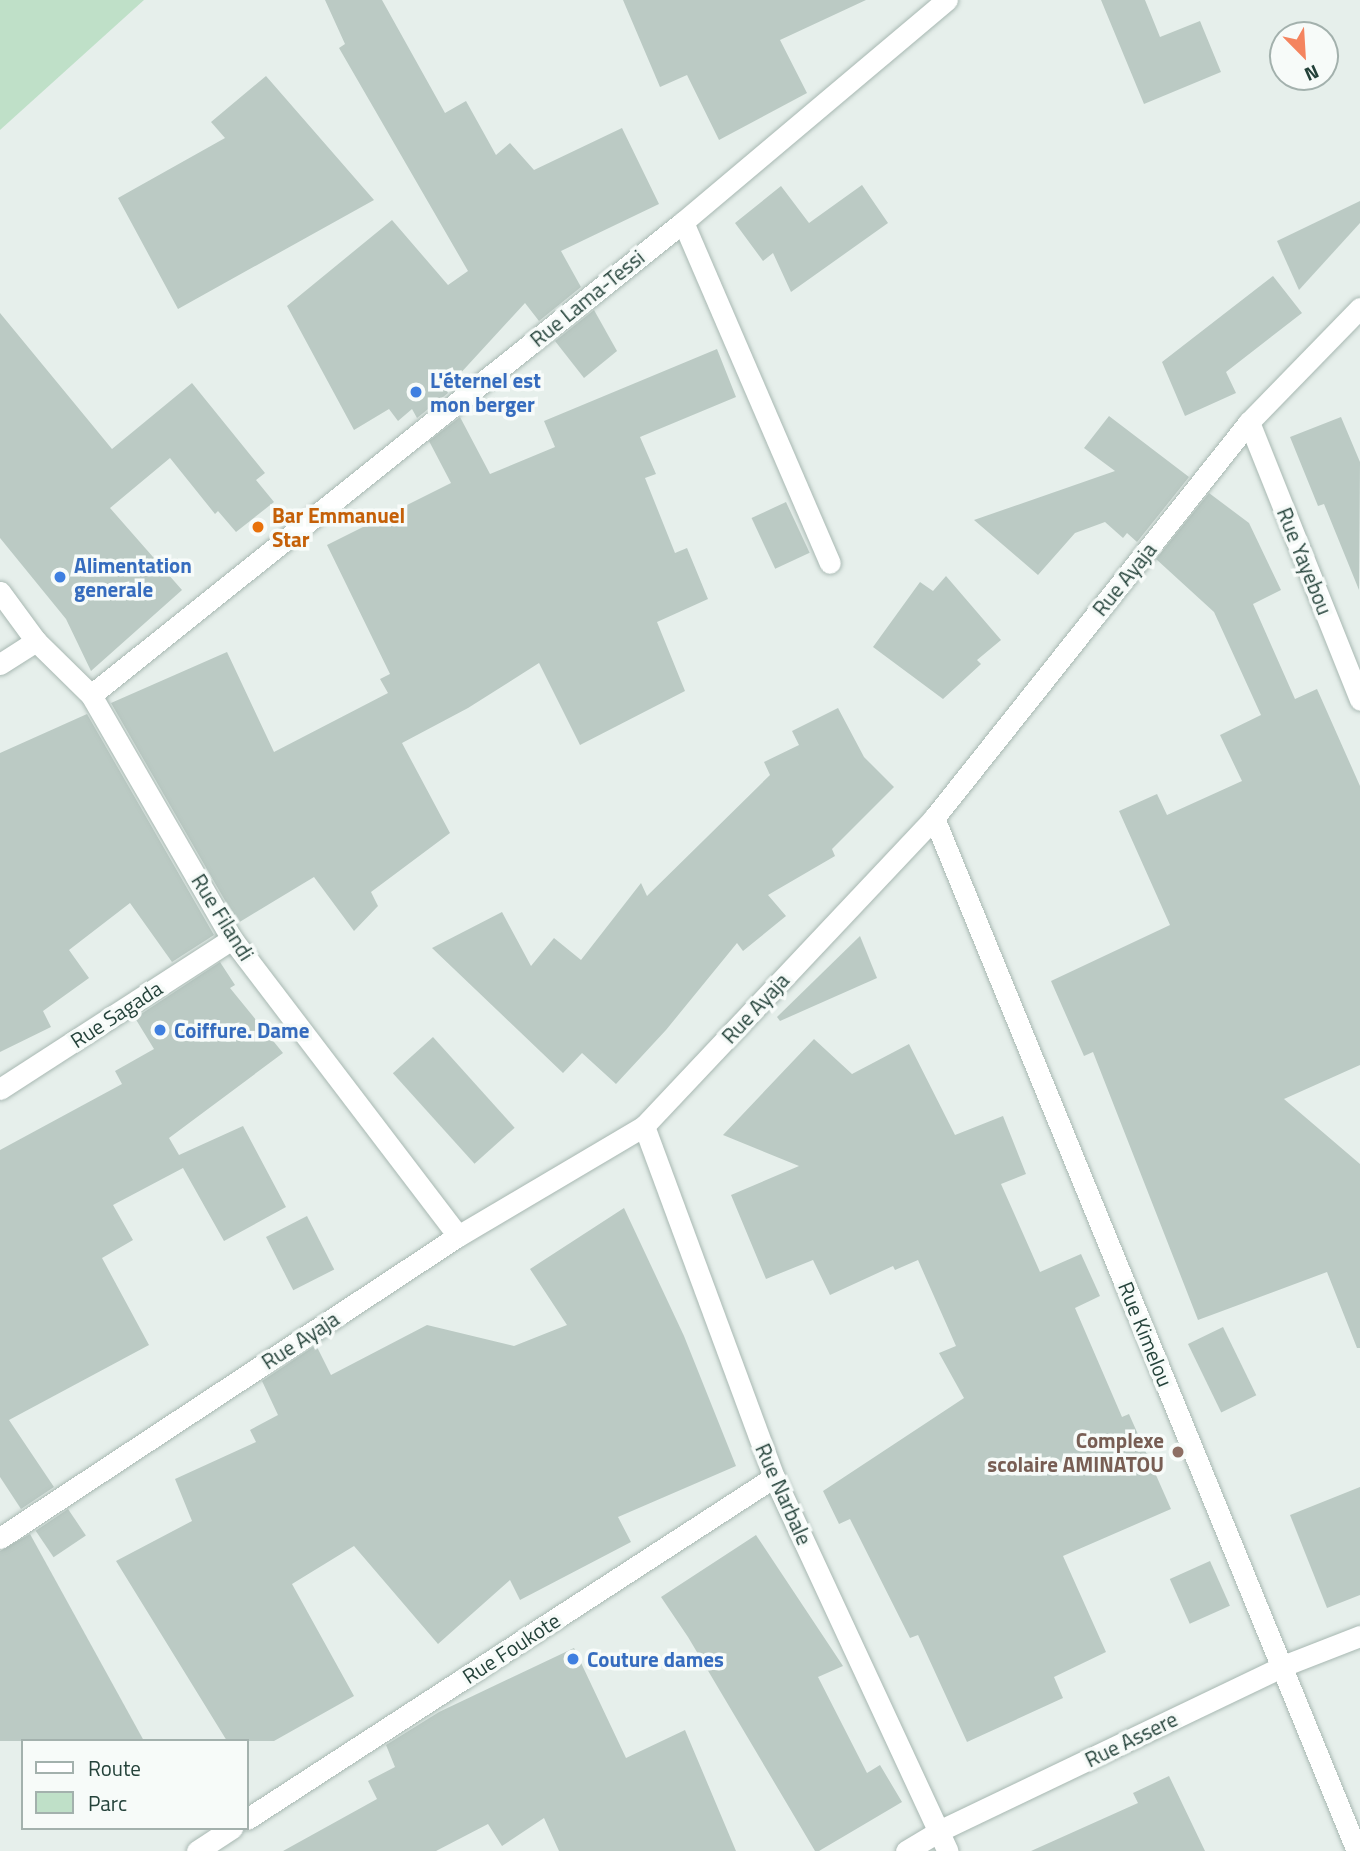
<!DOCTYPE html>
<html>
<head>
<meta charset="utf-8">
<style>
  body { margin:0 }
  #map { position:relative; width:1360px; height:1851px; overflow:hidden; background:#e6efeb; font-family:"Titillium Web",sans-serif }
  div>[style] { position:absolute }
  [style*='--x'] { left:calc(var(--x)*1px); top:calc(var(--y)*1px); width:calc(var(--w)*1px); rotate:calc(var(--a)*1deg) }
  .green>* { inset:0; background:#bfe0c8 }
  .building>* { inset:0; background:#bbcac4; transform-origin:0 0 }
  .roads { filter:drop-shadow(0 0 2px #a8b8b2) drop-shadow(0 0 2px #a8b8b2) }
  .street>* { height:21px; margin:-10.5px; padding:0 10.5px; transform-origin:10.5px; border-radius:10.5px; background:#fff }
  .dots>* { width:19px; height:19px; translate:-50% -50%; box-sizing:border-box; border:4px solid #f7fbf9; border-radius:50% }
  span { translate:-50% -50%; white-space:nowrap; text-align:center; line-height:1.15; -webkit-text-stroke:7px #f7fbf9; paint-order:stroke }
  .street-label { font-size:21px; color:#24423a }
  .shop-label { font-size:21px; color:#366cbe; font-weight:700 }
  .left { translate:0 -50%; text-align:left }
  .food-label { font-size:21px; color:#c56008; font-weight:700 }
  .education-label { font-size:21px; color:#785e54; font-weight:700 }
  .right { translate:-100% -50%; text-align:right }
  .legend { position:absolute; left:21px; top:1739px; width:228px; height:91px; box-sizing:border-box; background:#f7fbf9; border:2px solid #a3b1ad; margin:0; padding:9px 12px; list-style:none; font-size:21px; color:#24423a }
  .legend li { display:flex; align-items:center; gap:14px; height:35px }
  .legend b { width:35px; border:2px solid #a3b1ad }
  .north { position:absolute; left:1269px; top:21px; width:70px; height:70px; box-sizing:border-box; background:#f7fbf9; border:2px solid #a3b1ad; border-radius:50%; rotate:156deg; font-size:19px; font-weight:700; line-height:28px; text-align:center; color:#24423a }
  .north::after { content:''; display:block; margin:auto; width:24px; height:32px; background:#f4845f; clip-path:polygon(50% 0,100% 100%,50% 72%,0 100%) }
</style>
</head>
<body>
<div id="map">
  <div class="green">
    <div style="clip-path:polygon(0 0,144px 0,0 130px)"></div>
  </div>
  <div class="building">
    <div style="clip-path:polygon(325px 0,382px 0,445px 113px,466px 101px,496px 155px,510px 143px,534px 170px,622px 128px,659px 204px,561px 251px,581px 287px,539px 321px,525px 303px,446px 389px,448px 393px,417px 418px,412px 409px,398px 421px,389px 409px,354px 430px,287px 306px,392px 220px,448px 285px,468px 271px,339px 48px,345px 44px)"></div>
    <div style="clip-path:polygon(623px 0,866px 0,780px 40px,807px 93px,719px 140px,687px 75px,660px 87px)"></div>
    <div style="clip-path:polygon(1101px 0,1145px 0,1160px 37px,1200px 21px,1221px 72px,1144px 104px)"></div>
    <div style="clip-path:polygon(266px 76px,374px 200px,178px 309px,118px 198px,225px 138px,211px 122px)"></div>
    <div style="clip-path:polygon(862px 185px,888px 223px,791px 292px,773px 253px,763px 261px,735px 223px,781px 186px,809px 223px)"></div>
    <div style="clip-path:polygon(1360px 201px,1360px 223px,1299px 290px,1277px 241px)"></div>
    <div style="clip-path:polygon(1273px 276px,1302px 313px,1226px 372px,1236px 393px,1185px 416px,1162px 362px)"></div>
    <div style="clip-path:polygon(594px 310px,617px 351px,584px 378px,555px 341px)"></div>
    <div style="clip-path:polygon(0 313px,112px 449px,192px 383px,265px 473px,256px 480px,274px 502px,236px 532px,218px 511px,215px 514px,170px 458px,110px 508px,182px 590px,91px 671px,66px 619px,0 538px)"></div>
    <div style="clip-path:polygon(717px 349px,736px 397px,640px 437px,656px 474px,645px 478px,675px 553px,687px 548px,708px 599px,657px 622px,685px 691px,580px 745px,539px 663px,468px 708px,402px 743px,450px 833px,371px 892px,378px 906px,354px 931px,314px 877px,238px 923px,111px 703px,227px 652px,274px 752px,388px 693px,380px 679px,390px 674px,327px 545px,451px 483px,429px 441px,460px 417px,490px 474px,555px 447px,544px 421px)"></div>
    <div style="clip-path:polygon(1109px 416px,1189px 477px,1137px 542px,1127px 533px,1123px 538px,1105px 522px,1075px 533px,1038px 575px,974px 520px,1115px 471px,1084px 448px)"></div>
    <div style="clip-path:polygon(1341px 417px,1360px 462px,1359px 590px,1324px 504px,1318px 506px,1290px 437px)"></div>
    <div style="clip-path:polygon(1209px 493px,1249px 523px,1281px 590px,1253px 604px,1295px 699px,1317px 689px,1360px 786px,1360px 1065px,1284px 1099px,1360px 1164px,1360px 1348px,1357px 1348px,1327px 1272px,1198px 1320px,1093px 1052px,1084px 1056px,1051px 981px,1170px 925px,1119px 811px,1157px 794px,1167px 815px,1242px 781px,1220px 735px,1261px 715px,1214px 612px,1156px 559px)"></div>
    <div style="left:786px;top:502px;width:56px;height:38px;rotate:65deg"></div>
    <div style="clip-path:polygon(946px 576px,1001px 640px,977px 660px,981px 664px,943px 699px,873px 647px,920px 582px,933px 591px)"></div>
    <div style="clip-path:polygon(838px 708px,864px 757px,894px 787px,832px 849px,835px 856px,768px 895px,786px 916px,743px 951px,737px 943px,666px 1030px,616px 1084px,582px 1053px,563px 1073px,432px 948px,502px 912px,531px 966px,554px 938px,581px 960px,641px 883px,647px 896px,770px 775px,764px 762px,799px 745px,792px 731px)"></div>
    <div style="clip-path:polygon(87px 714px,214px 935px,172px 962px,130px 903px,69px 950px,89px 978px,43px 1011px,51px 1027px,0 1052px,0 753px)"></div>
    <div style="clip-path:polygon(860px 936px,877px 978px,780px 1021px,777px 1017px)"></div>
    <div style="clip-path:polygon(220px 962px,235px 985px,230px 988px,283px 1053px,169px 1138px,179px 1155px,243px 1126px,286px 1207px,224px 1241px,183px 1168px,113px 1205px,133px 1240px,102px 1258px,149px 1345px,9px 1420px,54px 1487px,21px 1509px,0 1477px,0 1150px,122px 1084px,115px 1071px,154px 1049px,135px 1018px)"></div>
    <div style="left:433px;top:1037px;width:122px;height:54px;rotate:48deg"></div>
    <div style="clip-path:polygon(814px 1039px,852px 1074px,909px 1044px,955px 1135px,1003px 1116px,1026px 1174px,1001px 1184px,1040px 1272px,1081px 1254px,1100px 1296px,1075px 1308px,1122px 1417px,1129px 1414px,1171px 1509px,1063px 1556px,1106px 1652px,1054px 1677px,1063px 1698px,967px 1742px,918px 1635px,910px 1638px,850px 1519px,839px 1524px,823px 1491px,964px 1398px,939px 1353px,956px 1346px,918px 1260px,895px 1270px,893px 1266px,830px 1295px,813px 1260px,766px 1279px,731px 1195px,799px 1166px,723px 1135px)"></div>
    <div style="clip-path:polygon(624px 1208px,684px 1336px,736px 1466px,618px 1517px,631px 1542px,520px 1600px,510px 1580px,438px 1644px,354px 1546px,292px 1584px,354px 1696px,274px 1741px,227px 1741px,116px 1561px,192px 1521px,175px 1479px,256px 1442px,250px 1430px,278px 1415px,262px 1381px,316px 1345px,331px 1375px,427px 1325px,514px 1346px,567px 1325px,530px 1269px)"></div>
    <div style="left:307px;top:1216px;width:60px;height:46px;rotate:63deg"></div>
    <div style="left:1223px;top:1327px;width:76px;height:39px;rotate:64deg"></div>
    <div style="clip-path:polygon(1360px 1487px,1360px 1595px,1327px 1608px,1290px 1515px)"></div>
    <div style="left:68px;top:1509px;width:32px;height:39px;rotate:56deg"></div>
    <div style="clip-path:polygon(30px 1534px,144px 1741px,0 1741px,0 1551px)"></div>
    <div style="clip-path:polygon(756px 1535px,843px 1666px,818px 1677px,867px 1773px,880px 1765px,902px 1802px,819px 1851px,815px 1851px,688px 1637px,661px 1597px)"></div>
    <div style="left:1210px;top:1561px;width:49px;height:44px;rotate:66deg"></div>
    <div style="clip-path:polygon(574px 1648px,626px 1758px,685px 1730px,736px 1851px,559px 1851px,544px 1818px,502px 1846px,488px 1824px,436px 1851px,283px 1851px,377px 1799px,368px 1781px,395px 1767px,386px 1745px,439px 1712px)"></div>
    <div style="clip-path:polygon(1169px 1776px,1205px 1851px,1031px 1851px,1138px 1803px,1133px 1793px)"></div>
  </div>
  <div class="roads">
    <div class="street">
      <div style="--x:683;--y:222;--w:371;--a:66.7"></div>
      <div style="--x:1249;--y:422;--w:299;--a:68.2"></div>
      <div style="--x:0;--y:592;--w:61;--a:53.7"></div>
      <div style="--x:36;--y:641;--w:77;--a:44.5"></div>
      <div style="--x:91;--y:695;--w:282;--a:60"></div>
      <div style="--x:232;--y:939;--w:373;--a:52.7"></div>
      <div style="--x:0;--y:664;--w:43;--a:-32.6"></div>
      <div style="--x:91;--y:695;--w:758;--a:-38.62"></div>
      <div style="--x:683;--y:222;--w:345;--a:-40.1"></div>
      <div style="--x:934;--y:818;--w:1116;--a:67.73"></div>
      <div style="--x:0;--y:1089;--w:276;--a:-32.9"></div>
      <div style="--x:644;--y:1126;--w:374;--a:69.7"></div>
      <div style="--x:774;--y:1477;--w:412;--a:65.1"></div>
      <div style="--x:0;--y:1538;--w:549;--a:-33.4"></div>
      <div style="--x:458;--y:1236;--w:216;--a:-30.6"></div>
      <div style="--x:644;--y:1126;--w:423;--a:-46.7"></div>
      <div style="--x:934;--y:818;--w:506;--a:-51.5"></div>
      <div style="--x:1249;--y:422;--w:159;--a:-45.8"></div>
      <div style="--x:247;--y:1819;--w:628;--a:-32.98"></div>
      <div style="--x:197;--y:1851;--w:42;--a:-33.3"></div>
      <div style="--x:906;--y:1851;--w:41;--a:-31"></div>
      <div style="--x:941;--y:1830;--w:379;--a:-25.6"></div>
      <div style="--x:1283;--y:1666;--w:83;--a:-21.3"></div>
    </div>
  </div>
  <div class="dots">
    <div style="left:416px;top:392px;background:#3f7fe0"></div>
    <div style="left:258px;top:527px;background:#e8710a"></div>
    <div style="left:60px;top:577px;background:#3f7fe0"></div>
    <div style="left:160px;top:1030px;background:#3f7fe0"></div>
    <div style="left:1178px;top:1452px;background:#8d6e63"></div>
    <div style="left:573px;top:1659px;background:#3f7fe0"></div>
  </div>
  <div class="street-label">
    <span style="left:587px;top:298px;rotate:-39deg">Rue Lama-Tessi</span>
    <span style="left:1305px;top:561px;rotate:68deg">Rue Yayebou</span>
    <span style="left:1124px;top:579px;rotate:-51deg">Rue Ayaja</span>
    <span style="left:223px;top:917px;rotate:58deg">Rue Filandi</span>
    <span style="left:755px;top:1008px;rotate:-47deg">Rue Ayaja</span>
    <span style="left:116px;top:1014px;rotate:-33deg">Rue Sagada</span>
    <span style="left:1146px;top:1334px;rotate:68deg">Rue Kimelou</span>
    <span style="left:300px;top:1340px;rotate:-33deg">Rue Ayaja</span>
    <span style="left:784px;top:1494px;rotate:66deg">Rue Narbale</span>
    <span style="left:511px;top:1648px;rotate:-33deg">Rue Foukote</span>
    <span style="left:1131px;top:1739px;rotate:-26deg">Rue Assere</span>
  </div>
  <div class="shop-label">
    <span class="left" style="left:430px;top:392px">L'éternel est<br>mon berger</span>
    <span class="left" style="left:74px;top:577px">Alimentation<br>generale</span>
    <span class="left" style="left:174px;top:1030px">Coiffure. Dame</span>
    <span class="left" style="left:587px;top:1659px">Couture dames</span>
  </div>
  <div class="food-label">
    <span class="left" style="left:272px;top:527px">Bar Emmanuel<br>Star</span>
  </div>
  <div class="education-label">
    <span class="right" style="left:1164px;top:1452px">Complexe<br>scolaire AMINATOU</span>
  </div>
  <ul class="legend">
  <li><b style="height:9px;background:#fff"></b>Route</li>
  <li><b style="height:19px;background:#bfe0c8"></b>Parc</li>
  </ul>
  <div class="north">N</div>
</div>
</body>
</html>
